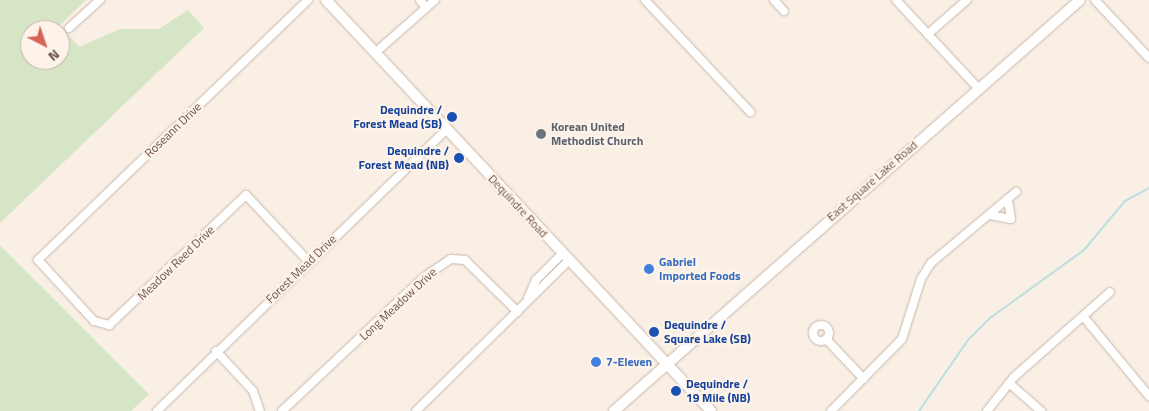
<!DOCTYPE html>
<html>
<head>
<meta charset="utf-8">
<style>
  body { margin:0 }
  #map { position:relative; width:1149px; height:411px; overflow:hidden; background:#f9efe4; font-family:"Titillium Web",sans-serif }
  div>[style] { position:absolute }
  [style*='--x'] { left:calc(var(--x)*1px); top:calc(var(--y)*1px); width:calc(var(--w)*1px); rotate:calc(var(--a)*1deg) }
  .green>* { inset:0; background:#d5e5c5 }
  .stream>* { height:2px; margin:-1px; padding:0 1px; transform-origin:1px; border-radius:1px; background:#bbdfe0 }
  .roads { filter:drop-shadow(0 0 1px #c9b6ac) drop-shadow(0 0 1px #c9b6ac) }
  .street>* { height:8px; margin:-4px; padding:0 4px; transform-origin:4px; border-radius:4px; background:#fff }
  .street>.ring { margin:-4px; padding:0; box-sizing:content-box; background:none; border:8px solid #fff; border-radius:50% }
  .secondary>* { height:10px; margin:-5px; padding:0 5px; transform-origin:5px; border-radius:5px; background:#fff }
  .dots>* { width:14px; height:14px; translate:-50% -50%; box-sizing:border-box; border:2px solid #fdf3ea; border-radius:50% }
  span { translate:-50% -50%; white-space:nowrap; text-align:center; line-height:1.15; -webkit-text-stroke:4.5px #fdf3ea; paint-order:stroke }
  .transit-label { font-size:12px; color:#164399; font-weight:700 }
  .right { translate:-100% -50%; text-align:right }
  .left { translate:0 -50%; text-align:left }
  .worship-label { font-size:12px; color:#5b616d; font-weight:700 }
  .street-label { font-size:12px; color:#6f554d }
  .shop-label { font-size:12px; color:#366cbe; font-weight:700 }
  .north { position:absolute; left:20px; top:20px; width:50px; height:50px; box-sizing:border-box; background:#fdf3ea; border:1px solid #c4b4ab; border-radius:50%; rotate:139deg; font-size:14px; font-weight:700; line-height:20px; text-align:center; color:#6f554d }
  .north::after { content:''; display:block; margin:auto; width:18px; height:22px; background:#d66557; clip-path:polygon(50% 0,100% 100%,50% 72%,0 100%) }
</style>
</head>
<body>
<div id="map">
  <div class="green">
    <div style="clip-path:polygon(evenodd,0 0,86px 0,60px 25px,79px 47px,120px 29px,159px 29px,188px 10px,204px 28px,0 223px,0 0,30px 30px,60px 30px,60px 60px,30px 60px,30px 30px)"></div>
    <div style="clip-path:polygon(0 245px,149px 394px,131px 411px,0 411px)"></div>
  </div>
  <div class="stream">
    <div style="--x:919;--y:411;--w:86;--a:-55.4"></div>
    <div style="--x:968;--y:340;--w:31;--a:-45"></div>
    <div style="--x:990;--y:318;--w:116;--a:-35.9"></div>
    <div style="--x:1084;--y:250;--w:64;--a:-50.1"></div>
    <div style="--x:1125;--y:201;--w:27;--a:-28"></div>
  </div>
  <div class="roads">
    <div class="street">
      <div style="--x:308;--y:0;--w:375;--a:136.1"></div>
      <div style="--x:38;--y:260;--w:83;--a:47.4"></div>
      <div style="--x:94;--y:321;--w:16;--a:15"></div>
      <div style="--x:109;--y:325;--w:189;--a:-43.5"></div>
      <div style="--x:246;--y:195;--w:92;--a:46.8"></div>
      <div style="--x:420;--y:0;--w:10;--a:53"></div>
      <div style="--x:645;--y:0;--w:154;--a:46.8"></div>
      <div style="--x:774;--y:0;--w:15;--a:48"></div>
      <div style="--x:896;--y:0;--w:122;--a:47"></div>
      <div style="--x:1095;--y:0;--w:79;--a:47"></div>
      <div style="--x:69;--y:28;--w:42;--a:-42.1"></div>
      <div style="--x:928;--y:34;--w:52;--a:-41.1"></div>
      <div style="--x:375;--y:53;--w:80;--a:-41.5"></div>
      <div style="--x:990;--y:215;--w:21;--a:11"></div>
      <div style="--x:1011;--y:219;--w:20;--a:-99"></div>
      <div style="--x:528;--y:298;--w:20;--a:-66"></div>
      <div style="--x:536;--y:280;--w:38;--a:-45"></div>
      <div style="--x:1083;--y:316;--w:104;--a:50.5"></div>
      <div class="ring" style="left:813px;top:325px;width:8px;height:8px"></div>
      <div style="--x:826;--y:339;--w:55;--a:46.5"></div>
      <div style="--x:216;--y:351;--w:54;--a:47.2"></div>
      <div style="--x:253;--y:391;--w:21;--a:71"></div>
      <div style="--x:1009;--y:383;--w:43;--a:41.2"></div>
      <div style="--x:157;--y:411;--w:405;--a:-44.2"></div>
      <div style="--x:282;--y:411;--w:195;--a:-43.3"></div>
      <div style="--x:424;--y:277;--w:32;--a:-34"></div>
      <div style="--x:451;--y:259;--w:14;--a:4"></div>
      <div style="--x:465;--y:260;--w:74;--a:44.5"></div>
      <div style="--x:416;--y:411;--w:215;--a:-44.6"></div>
      <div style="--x:831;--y:411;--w:101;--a:-45.4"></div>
      <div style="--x:902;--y:339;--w:63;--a:-72.4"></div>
      <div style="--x:921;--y:279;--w:19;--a:-58"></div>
      <div style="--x:931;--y:263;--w:111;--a:-39.9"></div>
      <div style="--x:987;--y:411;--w:43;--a:-51.5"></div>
      <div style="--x:1014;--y:377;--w:128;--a:-41.5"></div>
    </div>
    <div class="secondary">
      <div style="--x:326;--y:0;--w:563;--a:46.87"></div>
      <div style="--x:614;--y:411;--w:621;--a:-41.41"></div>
    </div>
  </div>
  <div class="dots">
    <div style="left:452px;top:117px;background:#1a4fb4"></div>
    <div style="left:541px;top:134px;background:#6b7280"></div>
    <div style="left:459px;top:158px;background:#1a4fb4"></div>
    <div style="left:649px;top:269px;background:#3f7fe0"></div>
    <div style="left:654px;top:332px;background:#1a4fb4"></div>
    <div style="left:596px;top:362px;background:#3f7fe0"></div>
    <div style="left:676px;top:391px;background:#1a4fb4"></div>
  </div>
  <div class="transit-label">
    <span class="right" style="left:442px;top:117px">Dequindre /<br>Forest Mead (SB)</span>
    <span class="right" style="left:449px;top:158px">Dequindre /<br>Forest Mead (NB)</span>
    <span class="left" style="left:664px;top:332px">Dequindre /<br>Square Lake (SB)</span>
    <span class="left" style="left:686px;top:391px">Dequindre /<br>19 Mile (NB)</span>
  </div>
  <div class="worship-label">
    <span class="left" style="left:551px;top:134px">Korean United<br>Methodist Church</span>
  </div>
  <div class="street-label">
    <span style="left:173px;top:130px;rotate:-44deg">Roseann Drive</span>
    <span style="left:872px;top:181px;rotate:-41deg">East Square Lake Road</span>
    <span style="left:518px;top:206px;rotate:47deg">Dequindre Road</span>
    <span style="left:176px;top:263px;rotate:-44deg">Meadow Reed Drive</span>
    <span style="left:301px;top:269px;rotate:-44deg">Forest Mead Drive</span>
    <span style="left:398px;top:304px;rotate:-43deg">Long Meadow Drive</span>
  </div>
  <div class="shop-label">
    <span class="left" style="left:659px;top:269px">Gabriel<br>Imported Foods</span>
    <span class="left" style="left:606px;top:362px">7-Eleven</span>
  </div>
  <div class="north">N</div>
</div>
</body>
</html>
